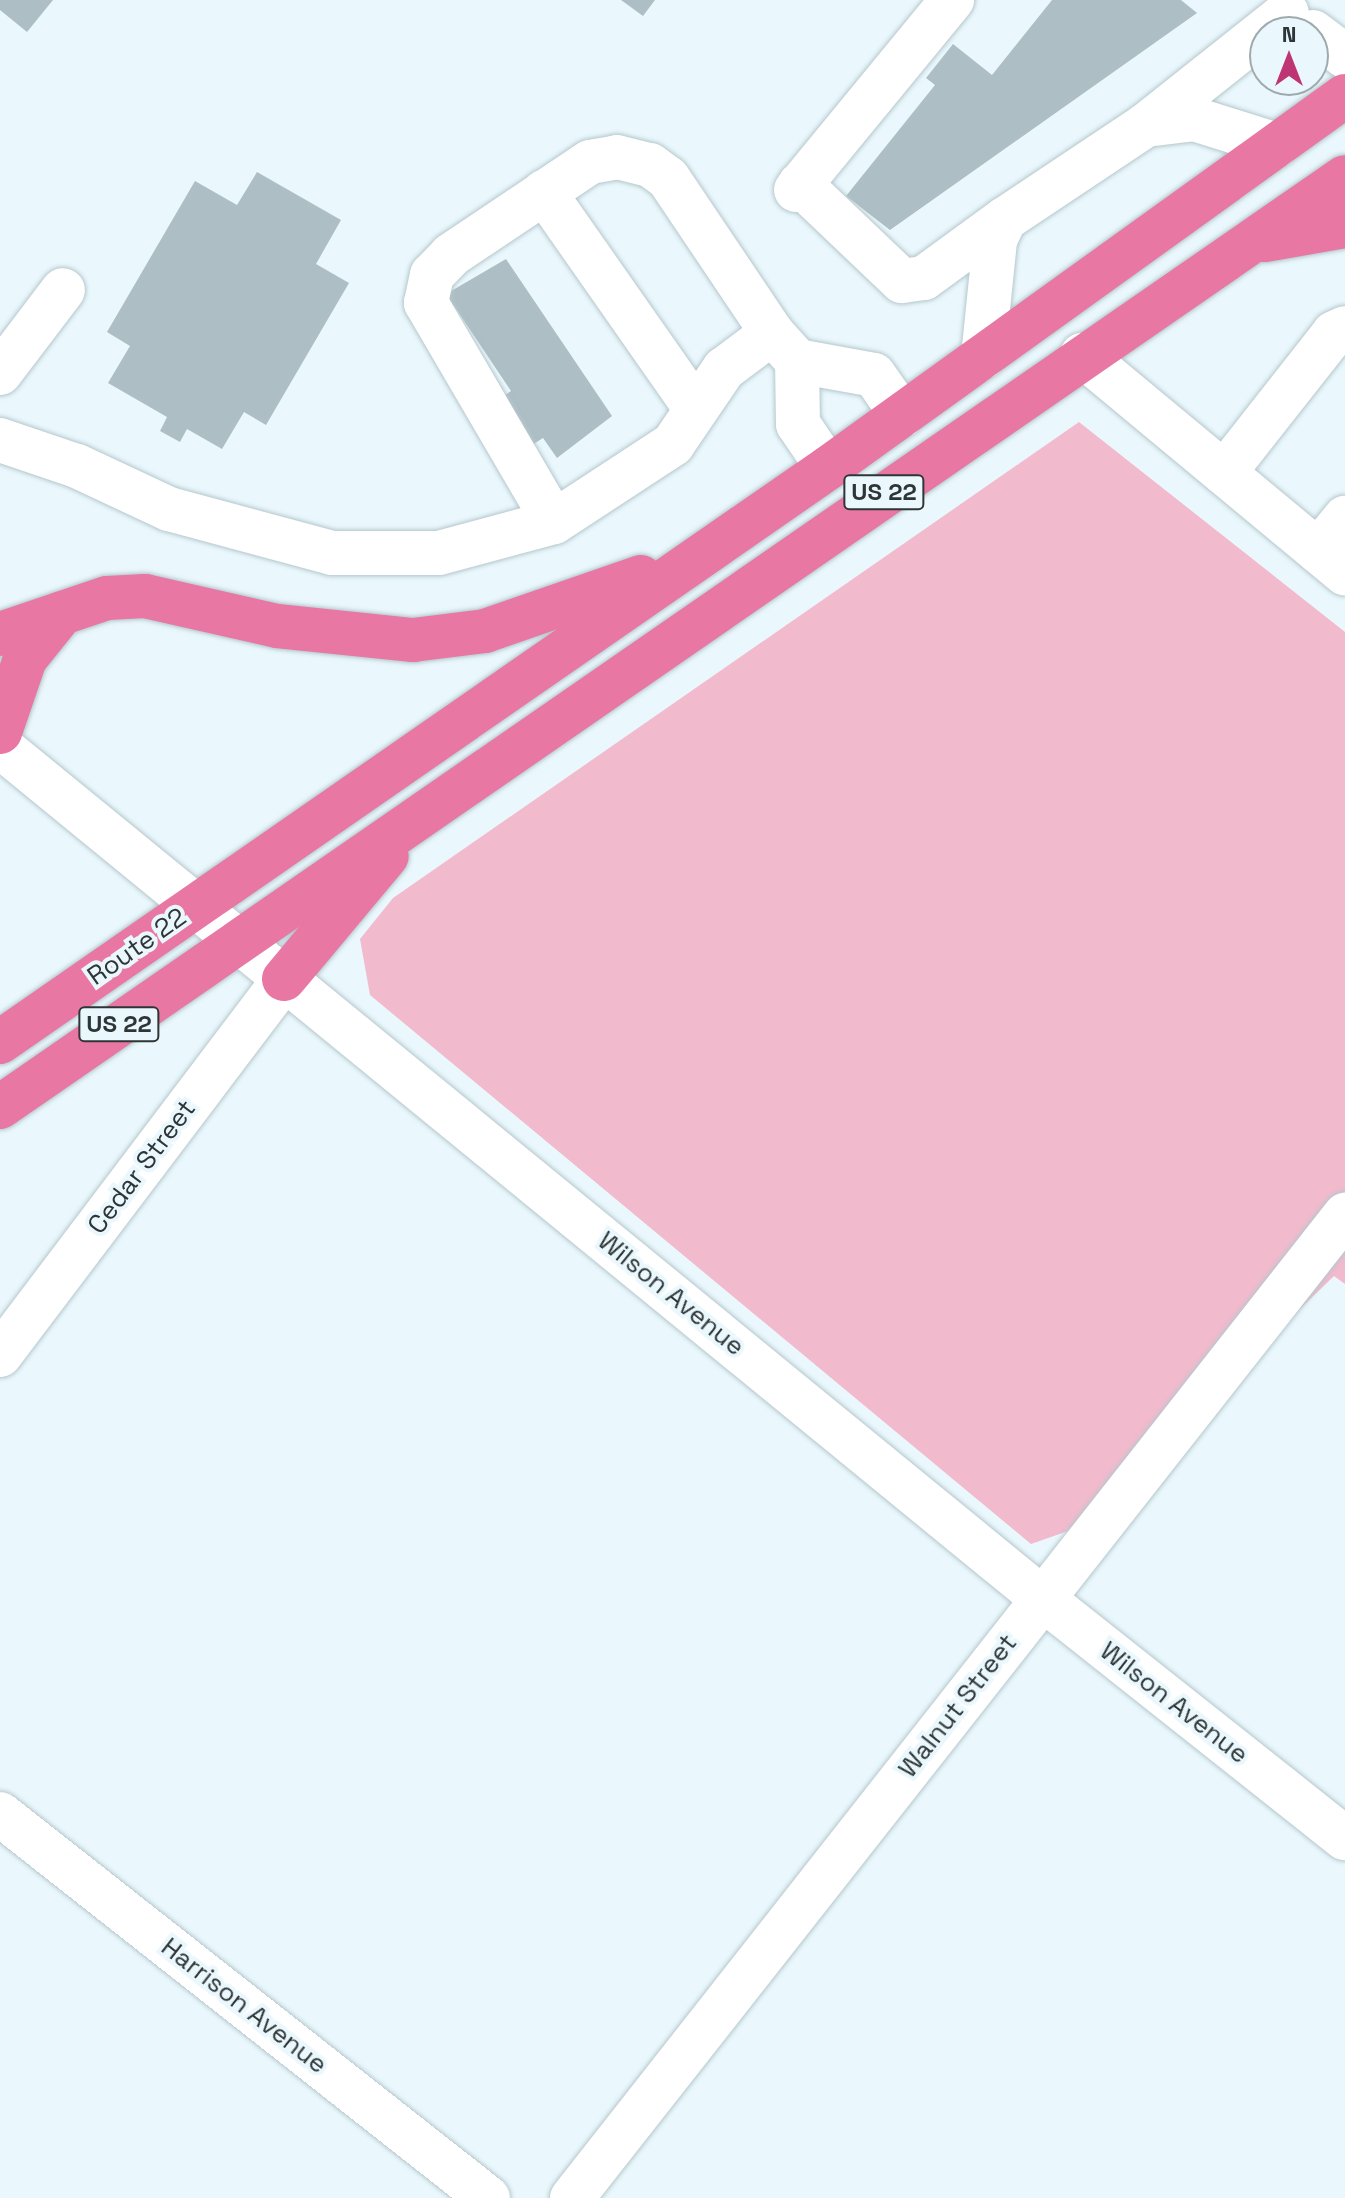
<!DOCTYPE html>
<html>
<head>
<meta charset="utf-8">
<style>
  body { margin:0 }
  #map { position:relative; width:1345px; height:2198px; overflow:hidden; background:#eaf8fd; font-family:"Space Grotesk",sans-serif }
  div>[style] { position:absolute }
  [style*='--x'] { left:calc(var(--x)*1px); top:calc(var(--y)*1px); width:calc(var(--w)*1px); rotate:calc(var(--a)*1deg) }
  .green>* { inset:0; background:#f2bacd }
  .building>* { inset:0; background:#adbec4 }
  .roads { filter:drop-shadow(0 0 2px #b5c7cd) drop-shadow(0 0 2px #b5c7cd) }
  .minor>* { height:44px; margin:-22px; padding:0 22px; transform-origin:22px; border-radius:22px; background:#fff }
  .highway>* { height:44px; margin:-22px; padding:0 22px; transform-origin:22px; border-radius:22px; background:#e977a3 }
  span { translate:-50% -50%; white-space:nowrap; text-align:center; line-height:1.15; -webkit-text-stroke:8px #eaf8fd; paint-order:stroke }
  .shield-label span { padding:2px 6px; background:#eaf8fd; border:2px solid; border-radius:6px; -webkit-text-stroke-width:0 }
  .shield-label { font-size:24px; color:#2e3537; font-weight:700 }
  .street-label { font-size:26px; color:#2e3537 }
  .north { position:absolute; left:1249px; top:16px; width:80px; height:80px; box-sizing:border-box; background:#eaf8fd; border:2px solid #9faaae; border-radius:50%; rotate:0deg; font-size:22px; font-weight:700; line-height:32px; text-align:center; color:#2e3537 }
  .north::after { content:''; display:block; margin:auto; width:28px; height:36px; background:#be3573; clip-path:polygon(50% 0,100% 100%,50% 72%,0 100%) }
</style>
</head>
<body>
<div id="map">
  <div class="green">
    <div style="clip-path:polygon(1079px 422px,1345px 632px,1345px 1284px,1334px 1276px,1071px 1530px,1031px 1544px,370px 995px,360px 939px,393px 898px)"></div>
  </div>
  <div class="building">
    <div style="clip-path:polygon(0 0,53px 0,27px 32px,0 10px)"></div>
    <div style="clip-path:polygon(621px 0,655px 0,643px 16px)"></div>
    <div style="clip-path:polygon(1052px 0,1181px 0,1197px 13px,890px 230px,846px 196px,935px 85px,926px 78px,953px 44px,992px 75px)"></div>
    <div style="clip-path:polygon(257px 172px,341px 220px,316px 264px,349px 283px,266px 425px,244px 412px,222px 449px,187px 429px,180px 442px,160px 431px,167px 417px,108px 383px,130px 346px,107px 332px,195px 181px,237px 205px)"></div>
    <div style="clip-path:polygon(506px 259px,612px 416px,557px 458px,543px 438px,524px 450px,493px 403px,511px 391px,446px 294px)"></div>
  </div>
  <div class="roads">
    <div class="minor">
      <div style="--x:1313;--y:32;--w:40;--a:37"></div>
      <div style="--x:1146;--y:125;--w:180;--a:-38.5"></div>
      <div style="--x:800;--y:184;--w:141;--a:43.6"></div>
      <div style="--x:902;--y:281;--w:22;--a:-8"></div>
      <div style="--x:924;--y:278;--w:100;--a:-36.1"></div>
      <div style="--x:796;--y:190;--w:246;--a:-50.6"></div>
      <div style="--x:544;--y:192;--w:264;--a:55"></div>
      <div style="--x:1082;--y:355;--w:342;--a:39.7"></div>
      <div style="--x:983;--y:357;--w:118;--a:-84.1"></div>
      <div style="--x:995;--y:240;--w:23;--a:-65"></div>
      <div style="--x:1005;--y:219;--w:169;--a:-33.7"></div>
      <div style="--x:1146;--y:125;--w:48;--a:-7.1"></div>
      <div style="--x:1194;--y:119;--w:87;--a:17.4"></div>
      <div style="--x:797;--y:361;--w:63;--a:89.1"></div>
      <div style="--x:798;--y:424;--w:53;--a:55.7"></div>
      <div style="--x:0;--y:373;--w:104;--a:-52.8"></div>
      <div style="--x:0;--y:440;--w:81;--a:18.7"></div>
      <div style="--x:77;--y:466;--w:102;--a:25.1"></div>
      <div style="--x:169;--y:509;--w:169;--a:15.1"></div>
      <div style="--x:332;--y:553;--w:107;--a:0"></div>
      <div style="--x:439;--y:553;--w:119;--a:-15.1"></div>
      <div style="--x:554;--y:522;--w:254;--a:-120.3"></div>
      <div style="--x:426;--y:303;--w:29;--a:-78"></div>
      <div style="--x:432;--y:275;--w:28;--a:-46"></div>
      <div style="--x:451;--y:255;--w:167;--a:-33.8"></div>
      <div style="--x:590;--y:162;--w:27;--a:-10"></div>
      <div style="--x:617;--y:157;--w:34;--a:14"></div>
      <div style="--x:650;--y:165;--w:22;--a:36"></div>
      <div style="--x:668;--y:178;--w:187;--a:56.1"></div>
      <div style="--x:772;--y:333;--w:38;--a:48"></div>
      <div style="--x:797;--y:361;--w:78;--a:10.3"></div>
      <div style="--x:874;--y:375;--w:49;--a:55"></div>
      <div style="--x:1224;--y:473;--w:178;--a:-51.8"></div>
      <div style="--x:1334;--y:333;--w:12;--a:-24"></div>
      <div style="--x:554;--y:522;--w:142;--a:-33.2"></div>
      <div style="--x:673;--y:444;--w:91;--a:-55.8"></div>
      <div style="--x:724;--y:369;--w:60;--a:-36.9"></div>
      <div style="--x:1318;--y:551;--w:43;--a:-50.7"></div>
      <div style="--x:0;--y:746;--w:1347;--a:39.28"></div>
      <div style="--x:1043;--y:1599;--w:385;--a:38.4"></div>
      <div style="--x:0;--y:1355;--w:471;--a:-52.9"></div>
      <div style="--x:0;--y:1814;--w:621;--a:38.2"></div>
      <div style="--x:572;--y:2198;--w:1251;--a:-51.82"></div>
    </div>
    <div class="highway">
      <div style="--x:1265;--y:240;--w:81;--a:-9.9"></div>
      <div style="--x:0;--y:634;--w:113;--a:-18.6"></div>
      <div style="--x:107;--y:598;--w:38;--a:-3"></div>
      <div style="--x:145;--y:596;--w:135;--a:12.8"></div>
      <div style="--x:277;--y:626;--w:137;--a:5.9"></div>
      <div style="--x:413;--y:640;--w:73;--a:-7.1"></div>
      <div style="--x:485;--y:631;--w:165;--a:-19.1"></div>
      <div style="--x:0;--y:732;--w:77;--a:-71.1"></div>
      <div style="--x:25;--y:659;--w:59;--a:-51.2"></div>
      <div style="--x:284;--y:979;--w:160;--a:-50.1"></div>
      <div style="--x:0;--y:1042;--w:1008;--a:-34.73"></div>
      <div style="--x:828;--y:468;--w:637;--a:-35.74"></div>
      <div style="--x:0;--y:1107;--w:1635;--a:-34.66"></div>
    </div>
  </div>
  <div class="shield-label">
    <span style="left:884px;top:492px">US 22</span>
    <span style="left:119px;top:1024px">US 22</span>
  </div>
  <div class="street-label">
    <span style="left:137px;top:947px;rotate:-35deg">Route 22</span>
    <span style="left:142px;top:1167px;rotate:-53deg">Cedar Street</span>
    <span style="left:671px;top:1294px;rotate:39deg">Wilson Avenue</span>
    <span style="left:1174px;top:1703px;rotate:38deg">Wilson Avenue</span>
    <span style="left:958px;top:1706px;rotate:-52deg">Walnut Street</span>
    <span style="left:244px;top:2006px;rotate:38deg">Harrison Avenue</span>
  </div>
  <div class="north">N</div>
</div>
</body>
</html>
